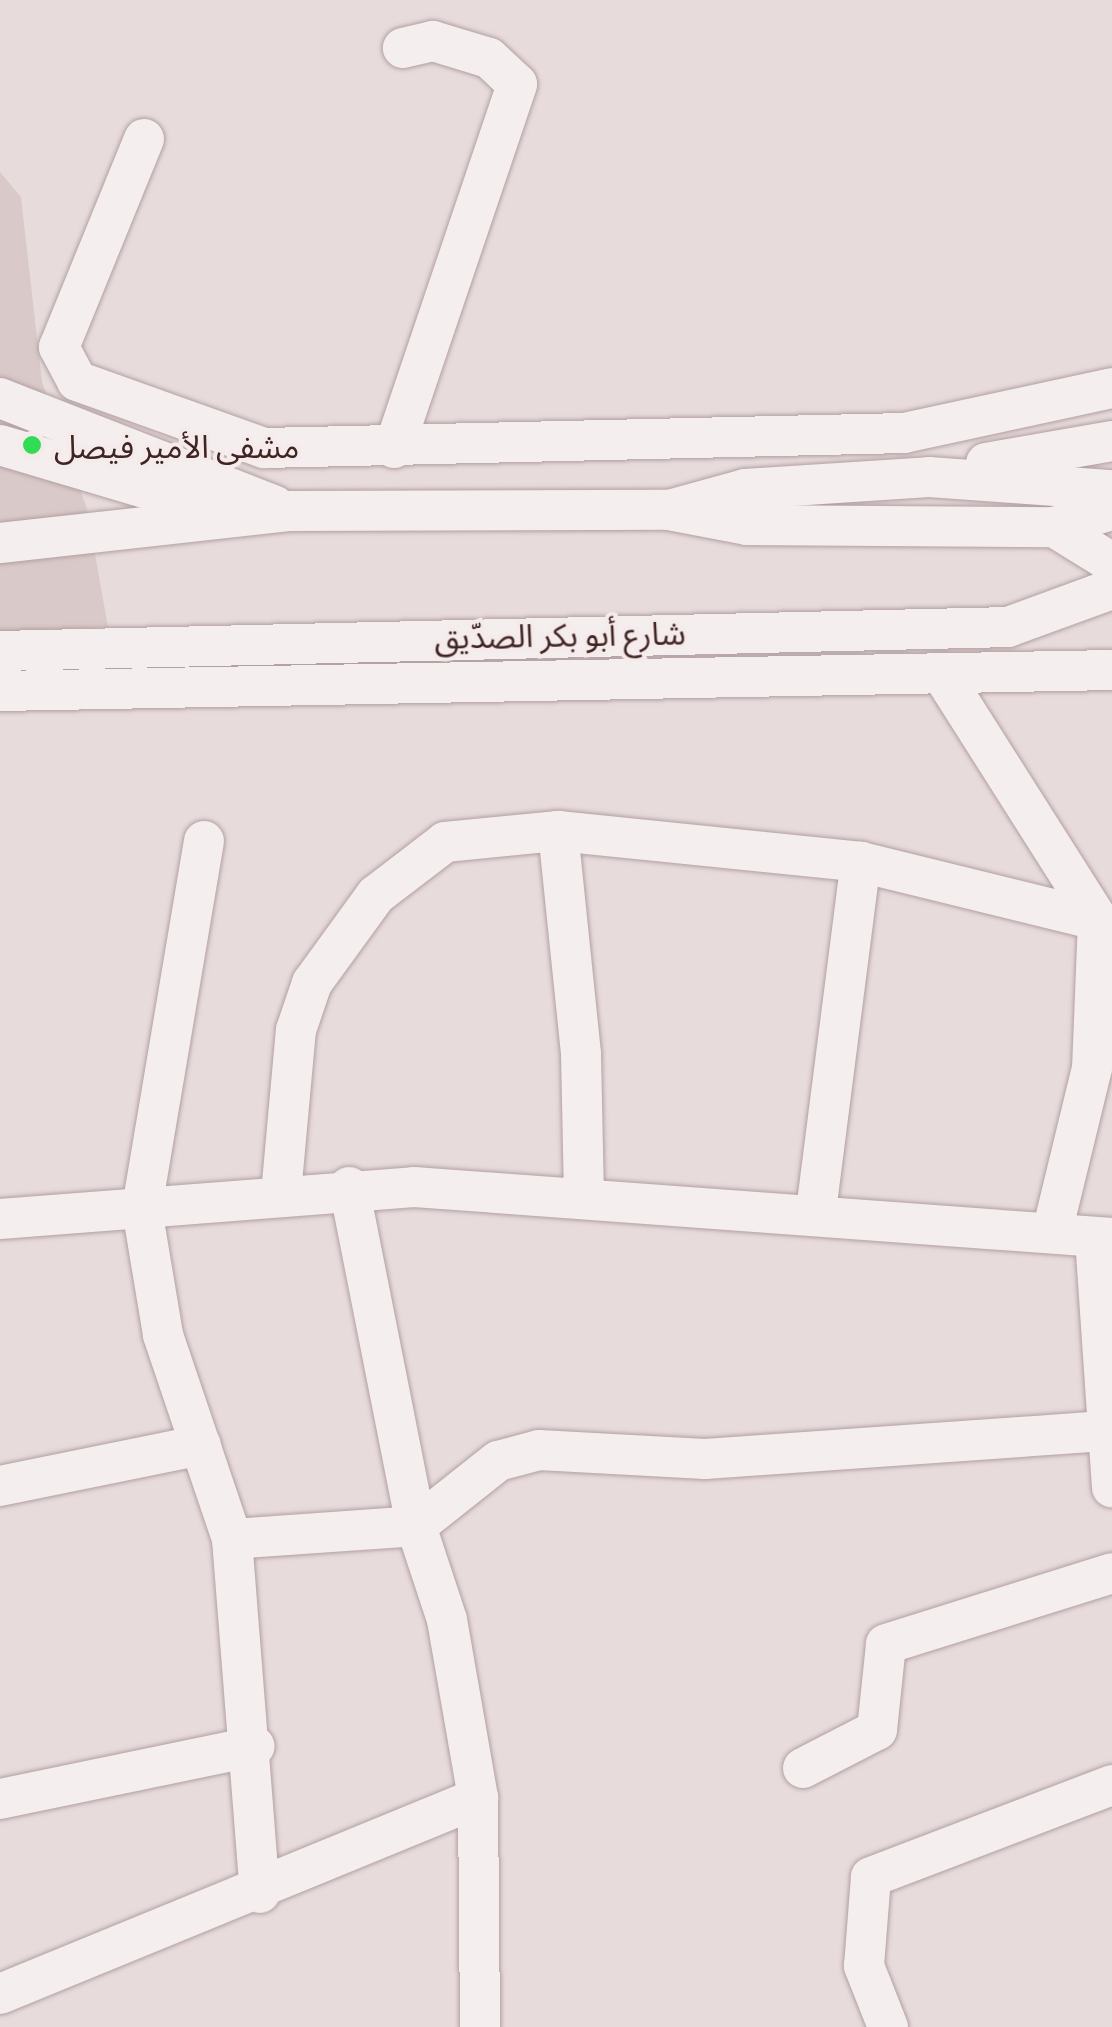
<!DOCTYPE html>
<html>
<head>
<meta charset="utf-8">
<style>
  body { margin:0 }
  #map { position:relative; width:1112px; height:2027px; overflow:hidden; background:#e8dbdc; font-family:"Exo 2","Noto Sans Arabic",sans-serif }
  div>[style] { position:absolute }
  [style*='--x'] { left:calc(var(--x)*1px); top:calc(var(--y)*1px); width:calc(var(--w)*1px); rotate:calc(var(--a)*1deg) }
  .built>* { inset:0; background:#dac9c9 }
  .roads { filter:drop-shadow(0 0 2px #b2a0a1) drop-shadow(0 0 2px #b2a0a1) }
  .minor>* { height:40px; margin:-20px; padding:0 20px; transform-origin:20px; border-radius:20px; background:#f5eeee }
  .dots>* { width:28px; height:28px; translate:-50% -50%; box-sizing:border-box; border:5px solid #f5ebeb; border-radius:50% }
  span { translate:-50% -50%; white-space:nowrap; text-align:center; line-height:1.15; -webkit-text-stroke:8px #f5ebeb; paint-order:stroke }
  .poi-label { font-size:32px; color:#3f2424 }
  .left { translate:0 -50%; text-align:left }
  .street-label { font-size:32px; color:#3f2424 }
</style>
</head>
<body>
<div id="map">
  <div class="built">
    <div style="clip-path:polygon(0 172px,21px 197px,42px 382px,87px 509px,108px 627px,0 632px)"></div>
  </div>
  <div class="roads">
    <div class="minor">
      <div style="--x:144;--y:139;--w:225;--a:112.2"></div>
      <div style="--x:59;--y:347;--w:38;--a:62"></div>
      <div style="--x:77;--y:381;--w:199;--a:19.7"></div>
      <div style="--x:264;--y:448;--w:640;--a:-1.34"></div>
      <div style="--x:904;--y:433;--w:213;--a:-12.2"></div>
      <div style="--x:0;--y:398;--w:295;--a:21.4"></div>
      <div style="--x:0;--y:445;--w:221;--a:16.6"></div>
      <div style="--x:394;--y:448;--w:384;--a:-71.3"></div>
      <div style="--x:517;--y:84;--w:38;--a:-137"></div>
      <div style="--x:489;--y:58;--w:59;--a:-163.1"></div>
      <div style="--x:433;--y:41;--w:31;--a:167"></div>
      <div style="--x:986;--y:463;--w:128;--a:-9.9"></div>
      <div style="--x:669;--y:510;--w:79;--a:-15.4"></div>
      <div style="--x:745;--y:489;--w:184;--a:-3.7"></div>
      <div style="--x:929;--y:477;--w:183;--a:4.1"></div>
      <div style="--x:1054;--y:527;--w:68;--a:31.8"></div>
      <div style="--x:0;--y:543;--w:290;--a:-6.3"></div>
      <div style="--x:288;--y:511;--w:381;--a:-0.2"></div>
      <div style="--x:669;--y:510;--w:79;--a:10.9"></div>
      <div style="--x:747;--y:525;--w:307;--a:0.4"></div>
      <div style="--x:1054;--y:527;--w:60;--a:-16.3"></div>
      <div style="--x:0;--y:651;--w:1008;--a:-1.36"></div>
      <div style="--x:1008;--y:627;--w:111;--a:-20.1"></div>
      <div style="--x:942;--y:674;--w:291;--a:57.6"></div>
      <div style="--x:1098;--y:920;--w:148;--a:92.3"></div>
      <div style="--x:1092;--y:1068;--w:169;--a:103.7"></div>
      <div style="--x:0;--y:691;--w:1112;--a:-1.08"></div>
      <div style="--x:558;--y:831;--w:224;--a:84.1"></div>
      <div style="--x:581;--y:1054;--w:139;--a:88.8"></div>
      <div style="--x:204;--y:841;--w:373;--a:99.6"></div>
      <div style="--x:142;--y:1209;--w:128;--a:80.5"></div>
      <div style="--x:163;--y:1335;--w:215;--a:71.3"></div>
      <div style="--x:232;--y:1539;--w:355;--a:85.5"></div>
      <div style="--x:349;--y:1187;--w:346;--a:78.8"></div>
      <div style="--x:416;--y:1526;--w:105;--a:-38.4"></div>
      <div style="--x:498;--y:1461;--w:42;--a:-15"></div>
      <div style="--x:539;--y:1450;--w:166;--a:3.1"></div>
      <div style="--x:705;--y:1459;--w:404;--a:-4"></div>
      <div style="--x:281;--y:1194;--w:165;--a:-84.8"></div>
      <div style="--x:296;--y:1030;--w:50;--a:-71.2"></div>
      <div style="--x:312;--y:983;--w:109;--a:-54"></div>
      <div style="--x:376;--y:895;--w:87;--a:-37.5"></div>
      <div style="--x:445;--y:842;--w:114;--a:-5.6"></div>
      <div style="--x:558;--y:831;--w:305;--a:5.8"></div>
      <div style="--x:861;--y:862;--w:244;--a:13.8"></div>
      <div style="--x:816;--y:1211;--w:352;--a:-82.7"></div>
      <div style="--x:0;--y:1219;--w:415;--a:-4.4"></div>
      <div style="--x:414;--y:1187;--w:700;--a:4.18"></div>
      <div style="--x:1095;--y:1238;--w:250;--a:86.1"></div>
      <div style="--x:0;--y:1486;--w:205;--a:-11.5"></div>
      <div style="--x:232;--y:1539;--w:184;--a:-4"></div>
      <div style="--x:416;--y:1526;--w:99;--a:71.7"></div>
      <div style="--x:447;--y:1620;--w:181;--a:80.1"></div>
      <div style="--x:478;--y:1798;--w:229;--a:89.5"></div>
      <div style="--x:803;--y:1768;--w:83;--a:-27.2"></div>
      <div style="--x:877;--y:1730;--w:86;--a:-84"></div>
      <div style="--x:886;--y:1644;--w:237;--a:-17.4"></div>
      <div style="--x:0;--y:1799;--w:260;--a:-11.7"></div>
      <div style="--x:0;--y:1994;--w:517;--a:-22.3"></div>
      <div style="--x:888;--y:2027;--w:66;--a:-111.5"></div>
      <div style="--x:864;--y:1966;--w:89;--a:-85.5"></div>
      <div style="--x:871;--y:1877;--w:258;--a:-20.9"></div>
    </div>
  </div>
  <div class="dots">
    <div style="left:32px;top:445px;background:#31dc54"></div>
  </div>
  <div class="poi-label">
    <span class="left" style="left:54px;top:445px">مشفى الأمير فيصل</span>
  </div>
  <div class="street-label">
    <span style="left:560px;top:634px;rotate:-1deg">شارع أبو بكر الصدّيق</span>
  </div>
</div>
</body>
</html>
